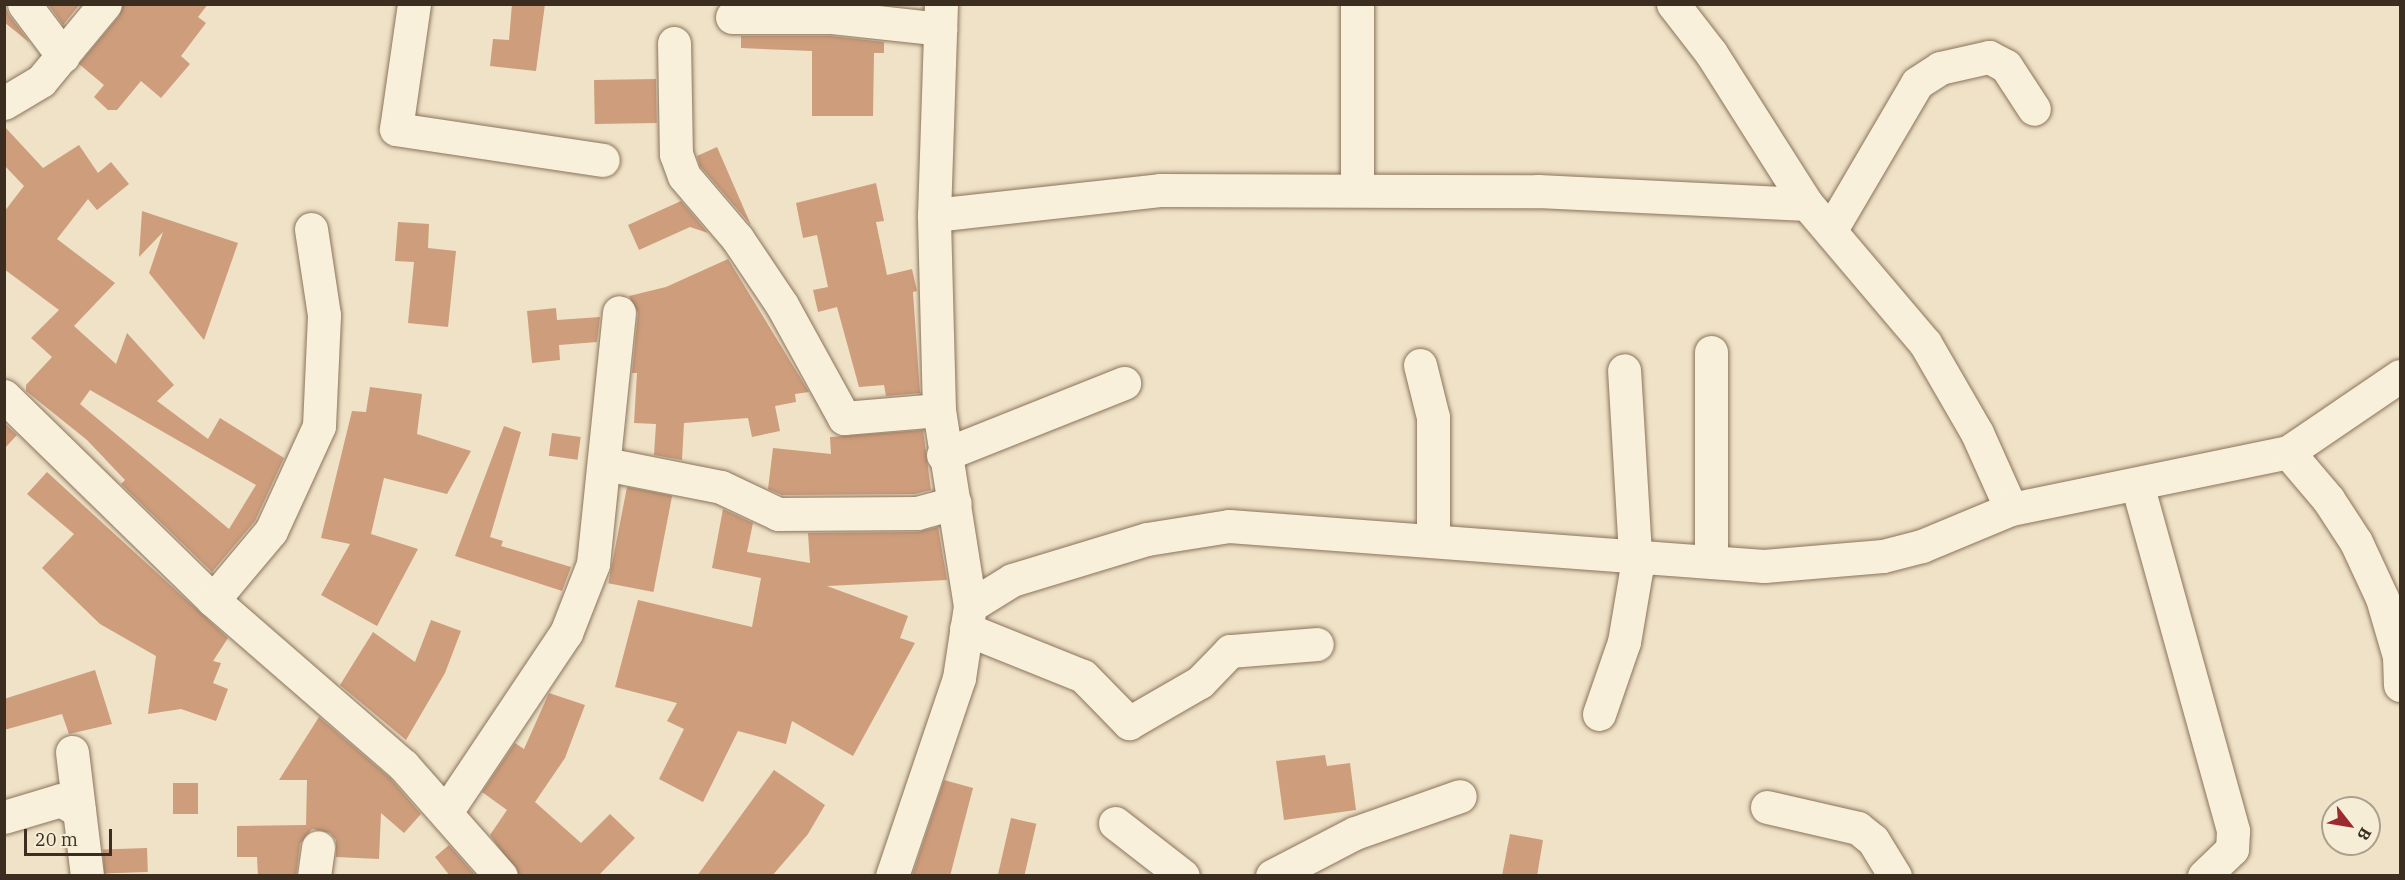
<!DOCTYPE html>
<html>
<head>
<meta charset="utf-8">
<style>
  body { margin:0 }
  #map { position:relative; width:2405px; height:880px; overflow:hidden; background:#efe2c7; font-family:"IBM Plex Serif",serif }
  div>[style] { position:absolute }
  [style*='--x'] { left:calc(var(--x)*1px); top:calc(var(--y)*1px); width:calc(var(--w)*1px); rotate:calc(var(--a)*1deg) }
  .building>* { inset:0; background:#cd9d7c; transform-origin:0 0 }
  .roads { filter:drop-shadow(0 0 2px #8b745c) drop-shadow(0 0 2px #8b745c) }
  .street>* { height:33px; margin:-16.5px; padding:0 16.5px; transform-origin:16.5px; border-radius:16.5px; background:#f9f0db }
  .secondary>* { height:33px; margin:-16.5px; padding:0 16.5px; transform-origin:16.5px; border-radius:16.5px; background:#f9f0db }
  span { translate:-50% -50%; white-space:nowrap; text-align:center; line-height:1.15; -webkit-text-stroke:5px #f6edd7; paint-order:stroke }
  .frame { position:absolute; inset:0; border:6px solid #3b2d20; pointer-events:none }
  .north { position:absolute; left:2321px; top:796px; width:60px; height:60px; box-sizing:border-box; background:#f6edd7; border:2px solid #aba08e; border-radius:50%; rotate:121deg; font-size:16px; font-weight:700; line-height:24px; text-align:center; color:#3b2d20 }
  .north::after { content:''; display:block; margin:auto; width:21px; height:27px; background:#9b2b2e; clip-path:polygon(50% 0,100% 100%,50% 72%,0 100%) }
  .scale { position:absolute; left:24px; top:829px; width:88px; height:27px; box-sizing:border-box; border:3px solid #3b2d20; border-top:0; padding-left:8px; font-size:18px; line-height:21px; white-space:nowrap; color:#3b2d20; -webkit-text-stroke:4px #f6edd7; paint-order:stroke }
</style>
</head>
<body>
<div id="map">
  <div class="building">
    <div style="clip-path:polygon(4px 4px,9px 15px,30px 43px,4px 22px)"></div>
    <div style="clip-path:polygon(48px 4px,80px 4px,63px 25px)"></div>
    <div style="clip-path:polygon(123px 4px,208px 4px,198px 17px,206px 23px,181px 56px,190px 64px,161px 98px,141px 81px,117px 110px,108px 110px,94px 97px,104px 85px,79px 64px,119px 16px)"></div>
    <div style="clip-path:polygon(512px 4px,545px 4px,536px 71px,490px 66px,493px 39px,509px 40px)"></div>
    <div style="clip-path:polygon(741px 36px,831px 36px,884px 42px,884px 53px,874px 53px,873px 116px,812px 116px,812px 51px,741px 48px)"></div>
    <div style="left:656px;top:79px;width:44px;height:62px;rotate:89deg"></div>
    <div style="clip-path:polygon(evenodd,4px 126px,43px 168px,79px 145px,98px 173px,111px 162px,129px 184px,97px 210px,88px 199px,57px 239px,115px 283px,74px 326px,116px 364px,127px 333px,174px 385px,157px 401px,208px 439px,220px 418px,284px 458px,255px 521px,212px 572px,121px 484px,125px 480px,87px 440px,26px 391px,26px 385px,52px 357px,31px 338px,59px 310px,4px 269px,4px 212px,24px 186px,4px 165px,4px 126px,90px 390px,256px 485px,229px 529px,80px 404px,90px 390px)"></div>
    <div style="clip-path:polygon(717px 147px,751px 225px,700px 166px,697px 156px)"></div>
    <div style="clip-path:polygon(876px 183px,884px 221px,876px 222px,887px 275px,912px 269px,917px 291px,913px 292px,920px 393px,886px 396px,884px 385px,859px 387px,837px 307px,818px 312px,813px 290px,828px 287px,817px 235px,803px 238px,796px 203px)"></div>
    <div style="clip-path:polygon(681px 201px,708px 233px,690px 227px,639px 250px,628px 225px)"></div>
    <div style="clip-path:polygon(142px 211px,238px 243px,204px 340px,149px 273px,163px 232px,139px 257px)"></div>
    <div style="clip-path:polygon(398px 222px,429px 224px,428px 248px,456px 251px,448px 327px,408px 323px,414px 262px,395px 261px)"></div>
    <div style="clip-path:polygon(728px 259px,809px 392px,795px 394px,796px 402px,775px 406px,780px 431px,752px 437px,748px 418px,684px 423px,682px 460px,654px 455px,656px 424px,634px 423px,637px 373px,632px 373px,638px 313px,629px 296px,666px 287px)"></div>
    <div style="clip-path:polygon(556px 308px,557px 320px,600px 317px,597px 342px,559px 345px,560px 360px,532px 363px,527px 311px)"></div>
    <div style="clip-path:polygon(370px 387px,422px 394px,417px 434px,471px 451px,447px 494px,384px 478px,371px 534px,418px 549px,377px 626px,321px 595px,350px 544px,321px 538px,352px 411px,366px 412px)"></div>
    <div style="clip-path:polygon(4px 423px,17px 435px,4px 449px)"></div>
    <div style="clip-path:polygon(504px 426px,521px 432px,490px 537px,503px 541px,501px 546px,571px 567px,562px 591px,455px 556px)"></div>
    <div style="clip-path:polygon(923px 430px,931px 490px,915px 494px,782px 495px,768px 489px,773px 448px,831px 454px,830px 437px)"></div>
    <div style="left:552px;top:433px;width:29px;height:23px;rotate:8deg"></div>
    <div style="clip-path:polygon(47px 472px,228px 638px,213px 661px,221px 663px,213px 683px,228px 689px,216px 721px,181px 709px,148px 714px,156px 656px,100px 624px,42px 568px,74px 534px,27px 494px)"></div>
    <div style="left:627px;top:487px;width:46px;height:98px;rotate:11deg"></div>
    <div style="clip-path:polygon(723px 509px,753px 523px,747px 552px,810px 563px,808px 533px,917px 532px,938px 527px,947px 580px,827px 586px,908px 616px,900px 638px,915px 643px,853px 756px,792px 721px,786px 744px,738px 731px,703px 802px,659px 779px,684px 729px,667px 721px,677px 703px,615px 687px,638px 600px,752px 627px,761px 578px,712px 568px)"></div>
    <div style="clip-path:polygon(431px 620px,461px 631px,445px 673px,406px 740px,340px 685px,373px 632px,415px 662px)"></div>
    <div style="clip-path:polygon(95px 670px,112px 724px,69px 734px,62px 714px,4px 730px,4px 699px)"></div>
    <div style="clip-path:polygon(549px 693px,585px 705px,565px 758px,535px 802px,581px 843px,610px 814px,635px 838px,598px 876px,519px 876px,490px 835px,507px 810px,482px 792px,515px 743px,524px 749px)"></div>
    <div style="clip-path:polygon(319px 717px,390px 778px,421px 814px,404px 833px,381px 813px,379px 859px,336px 857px,336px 840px,330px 833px,312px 829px,300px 844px,296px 876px,258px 876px,257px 857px,237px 857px,237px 826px,306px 825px,307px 780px,279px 780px)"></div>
    <div style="clip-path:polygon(1325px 755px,1327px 766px,1350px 763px,1356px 810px,1284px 820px,1276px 761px)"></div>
    <div style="clip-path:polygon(774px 770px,825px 805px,808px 834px,772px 876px,697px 876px)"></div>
    <div style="clip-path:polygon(944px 780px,973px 788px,950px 876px,912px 876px)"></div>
    <div style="left:173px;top:783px;width:25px;height:31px"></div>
    <div style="left:1011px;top:818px;width:26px;height:60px;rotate:13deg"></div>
    <div style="clip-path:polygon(1510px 834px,1543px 840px,1537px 876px,1502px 876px)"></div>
    <div style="clip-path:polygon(449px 845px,476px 876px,450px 876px,435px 857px)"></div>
    <div style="left:147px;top:848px;width:24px;height:44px;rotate:88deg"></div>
  </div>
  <div class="roads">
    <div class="street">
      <div style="--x:24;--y:4;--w:65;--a:53.1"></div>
      <div style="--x:414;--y:4;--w:126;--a:98.2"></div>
      <div style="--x:396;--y:129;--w:209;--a:8.5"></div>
      <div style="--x:1357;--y:4;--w:184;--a:90"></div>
      <div style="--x:1673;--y:4;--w:62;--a:52.2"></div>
      <div style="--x:1711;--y:53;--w:179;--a:57.6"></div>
      <div style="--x:1807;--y:204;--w:182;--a:49.7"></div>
      <div style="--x:1925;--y:343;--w:104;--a:60"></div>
      <div style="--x:1977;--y:433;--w:83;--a:65.9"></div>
      <div style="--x:732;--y:17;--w:100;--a:0"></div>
      <div style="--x:832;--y:17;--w:109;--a:6.3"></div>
      <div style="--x:674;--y:43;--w:111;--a:89"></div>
      <div style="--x:676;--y:154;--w:23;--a:70"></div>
      <div style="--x:684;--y:176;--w:82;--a:49.5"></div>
      <div style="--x:737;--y:238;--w:81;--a:56.1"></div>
      <div style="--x:782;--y:305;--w:129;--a:61.2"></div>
      <div style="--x:844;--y:418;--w:95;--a:-4.8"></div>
      <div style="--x:4;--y:103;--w:43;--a:-30.7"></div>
      <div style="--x:41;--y:81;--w:100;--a:-50.3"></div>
      <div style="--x:934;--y:215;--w:227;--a:-6.3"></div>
      <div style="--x:1160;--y:190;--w:378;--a:0.2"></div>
      <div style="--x:1538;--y:191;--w:269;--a:2.8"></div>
      <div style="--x:1832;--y:228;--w:168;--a:-59.6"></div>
      <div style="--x:1917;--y:83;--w:27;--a:-33"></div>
      <div style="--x:1940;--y:68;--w:50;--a:-12.7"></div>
      <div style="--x:1989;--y:57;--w:19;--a:28"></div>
      <div style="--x:2006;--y:66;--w:51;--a:56.9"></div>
      <div style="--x:1420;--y:365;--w:54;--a:76"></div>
      <div style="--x:1433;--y:417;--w:122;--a:90"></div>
      <div style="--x:2288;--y:452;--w:62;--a:49.6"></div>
      <div style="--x:2328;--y:499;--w:51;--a:56.9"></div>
      <div style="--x:2356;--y:542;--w:62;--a:65.1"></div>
      <div style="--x:2382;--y:598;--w:60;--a:73.7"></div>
      <div style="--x:2399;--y:656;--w:29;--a:88"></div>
      <div style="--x:943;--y:455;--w:195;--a:-21.7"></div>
      <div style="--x:605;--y:464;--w:118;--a:11.2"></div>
      <div style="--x:721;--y:487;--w:63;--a:25.3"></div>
      <div style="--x:778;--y:514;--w:139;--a:-0.4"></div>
      <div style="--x:917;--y:513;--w:39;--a:-15"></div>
      <div style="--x:2137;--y:484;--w:360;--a:74.5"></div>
      <div style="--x:2233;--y:831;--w:18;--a:93"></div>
      <div style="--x:2232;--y:849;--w:39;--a:136"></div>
      <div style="--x:1711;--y:561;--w:209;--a:-90"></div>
      <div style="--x:213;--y:600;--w:90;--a:-50"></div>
      <div style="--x:271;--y:531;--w:115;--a:-65.4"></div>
      <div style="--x:319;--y:426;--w:111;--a:-87.4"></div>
      <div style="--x:324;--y:315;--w:87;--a:-98.6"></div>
      <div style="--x:970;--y:606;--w:49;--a:-31.8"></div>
      <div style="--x:1012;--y:580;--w:141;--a:-16.9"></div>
      <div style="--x:1147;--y:539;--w:83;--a:-9"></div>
      <div style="--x:1229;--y:526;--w:536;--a:4.28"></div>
      <div style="--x:1764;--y:566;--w:119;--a:-4.8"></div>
      <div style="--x:1883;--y:556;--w:40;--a:-14.4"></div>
      <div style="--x:1922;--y:546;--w:96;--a:-22.6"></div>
      <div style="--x:2011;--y:509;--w:283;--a:-11.6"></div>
      <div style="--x:2288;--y:452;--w:135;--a:-34.2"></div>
      <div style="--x:966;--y:629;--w:126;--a:21.9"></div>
      <div style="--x:1083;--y:676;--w:66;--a:45.6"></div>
      <div style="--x:1129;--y:723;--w:82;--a:-30"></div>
      <div style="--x:1200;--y:682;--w:43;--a:-45.9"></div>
      <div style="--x:1230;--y:651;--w:87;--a:-4.6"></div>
      <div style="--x:1599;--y:714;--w:76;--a:-70.9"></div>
      <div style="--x:1624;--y:642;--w:72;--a:-80.4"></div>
      <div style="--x:1636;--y:571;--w:201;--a:-93.4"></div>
      <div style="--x:72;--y:752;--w:125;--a:83.1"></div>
      <div style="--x:1767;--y:807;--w:93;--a:13"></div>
      <div style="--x:1858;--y:828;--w:19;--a:39"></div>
      <div style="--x:1873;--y:840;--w:42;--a:58.6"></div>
      <div style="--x:446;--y:812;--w:216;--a:-56.2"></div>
      <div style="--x:566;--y:633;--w:74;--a:-68.6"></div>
      <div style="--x:593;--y:564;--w:253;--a:-84.1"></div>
      <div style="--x:4;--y:817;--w:59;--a:-16.6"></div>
      <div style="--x:61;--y:800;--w:21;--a:31"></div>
      <div style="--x:1115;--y:823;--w:86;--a:37.9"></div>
      <div style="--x:314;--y:876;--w:29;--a:-82"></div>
      <div style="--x:892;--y:876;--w:209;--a:-71.3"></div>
      <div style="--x:959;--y:678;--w:73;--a:-81.3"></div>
      <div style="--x:970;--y:606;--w:198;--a:-99"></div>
      <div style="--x:939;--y:410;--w:195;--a:-91.5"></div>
      <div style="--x:934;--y:215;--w:211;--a:-88.1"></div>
      <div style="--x:1272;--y:876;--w:93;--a:-27.4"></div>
      <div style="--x:1355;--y:833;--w:111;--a:-19.4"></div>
    </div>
    <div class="secondary">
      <div style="--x:4;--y:396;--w:292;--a:44.3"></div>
      <div style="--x:213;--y:600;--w:252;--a:41"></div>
      <div style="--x:403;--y:765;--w:148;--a:48.6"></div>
    </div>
  </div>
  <div class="frame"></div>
  <div class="north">B</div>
  <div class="scale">20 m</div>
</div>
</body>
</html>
